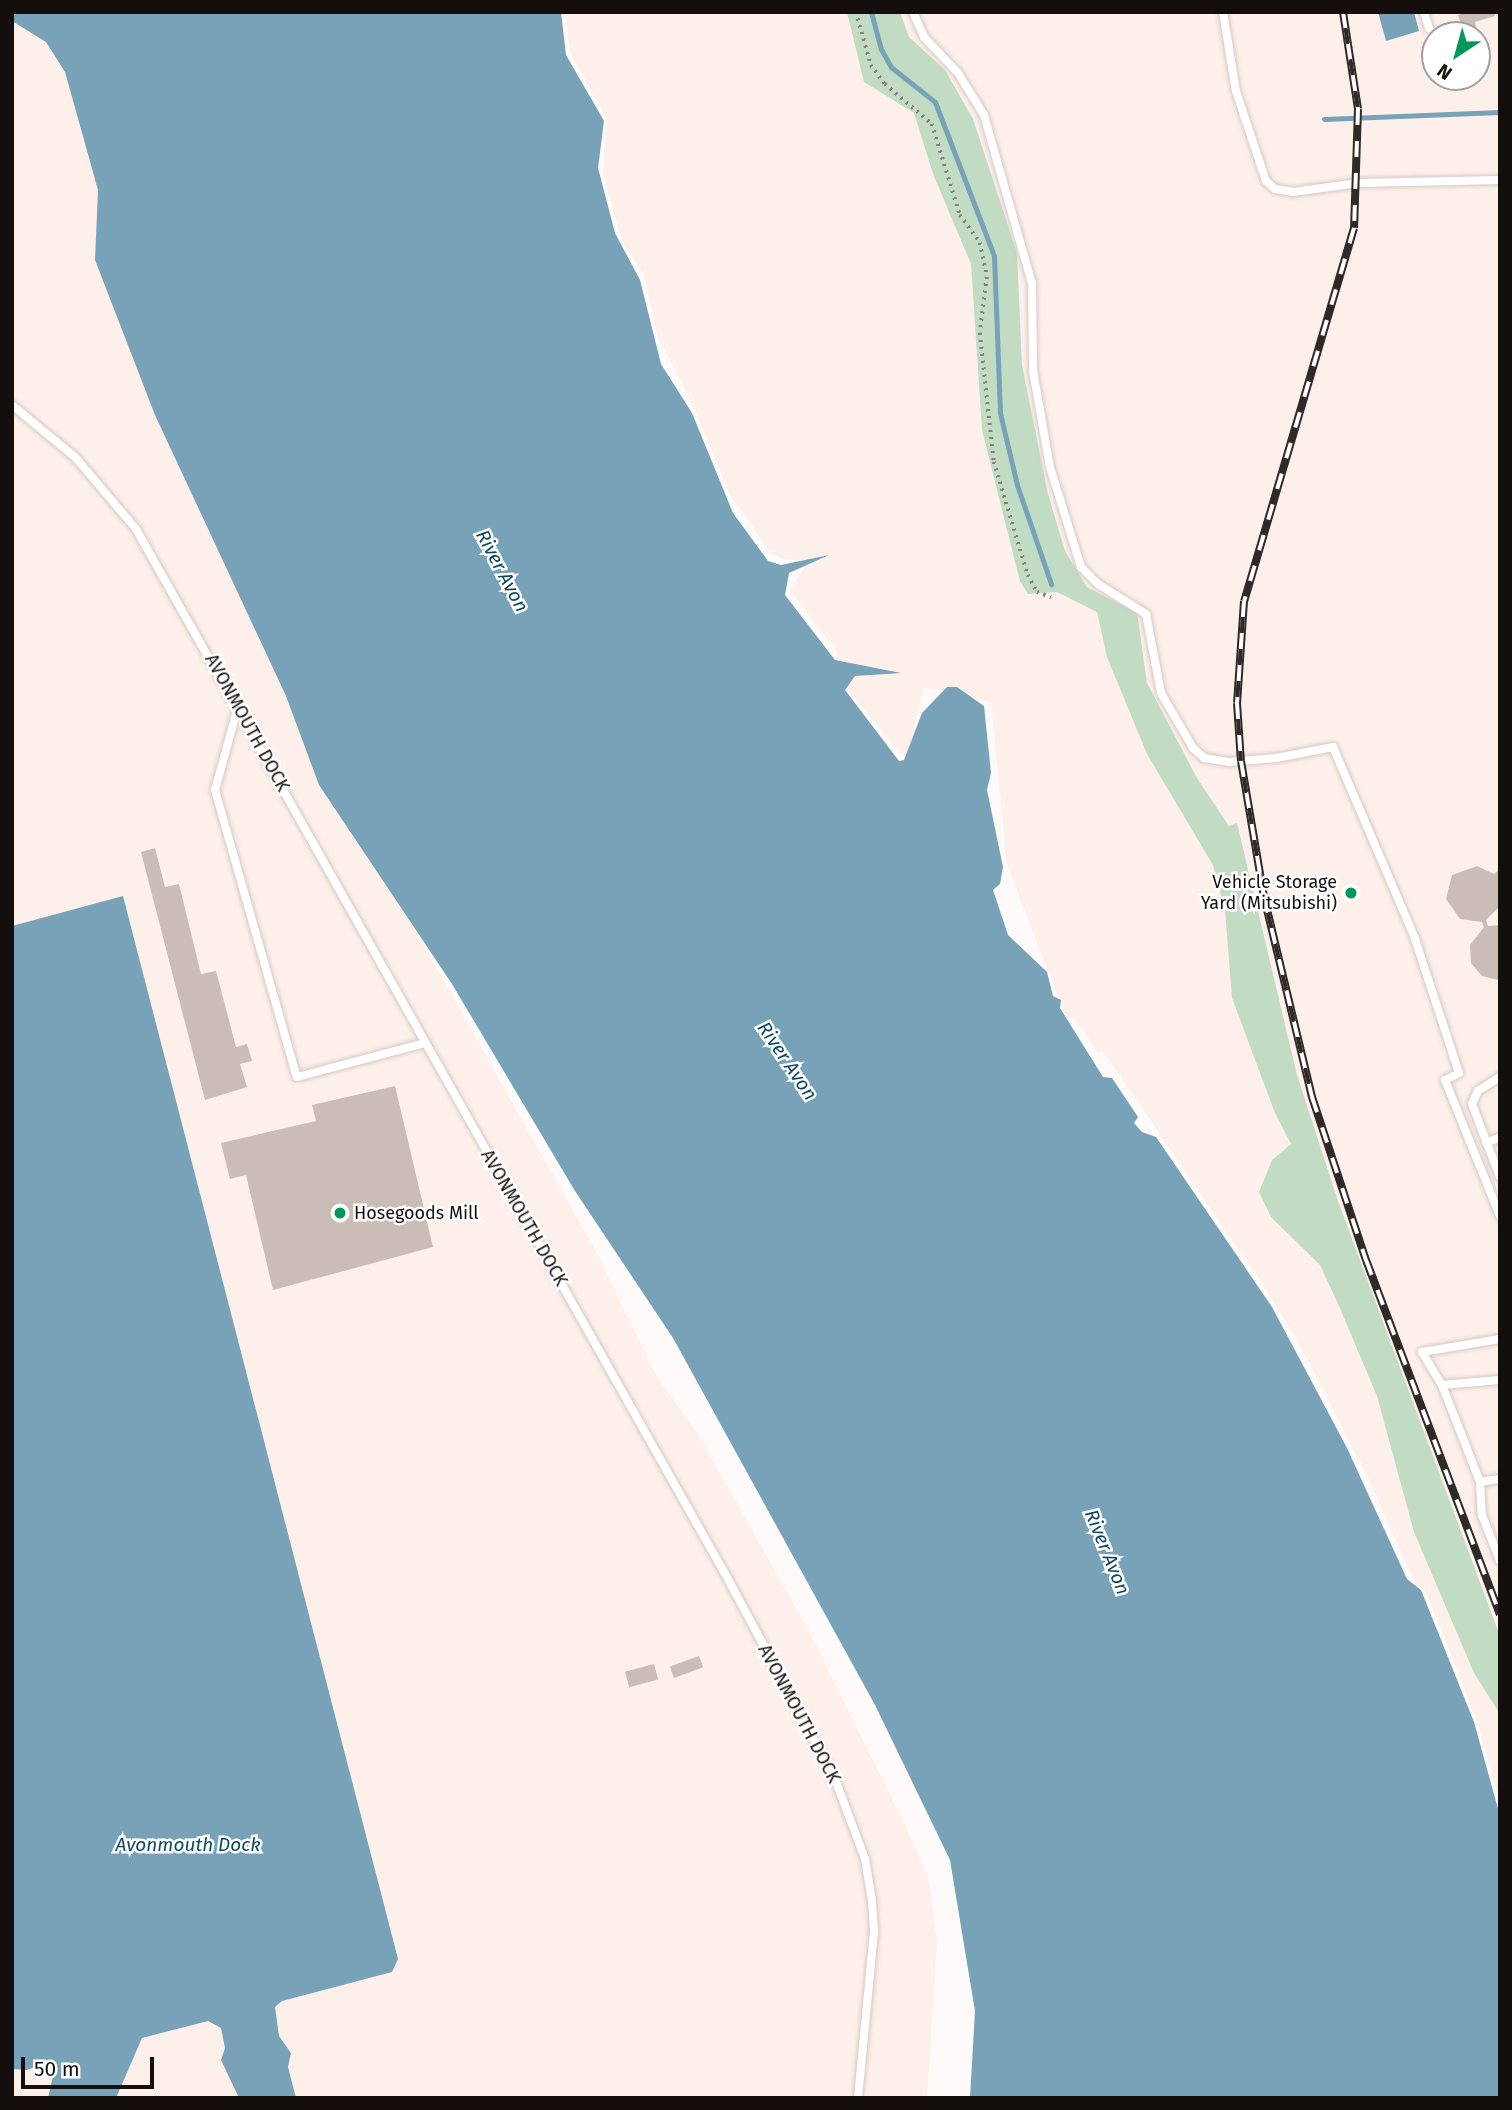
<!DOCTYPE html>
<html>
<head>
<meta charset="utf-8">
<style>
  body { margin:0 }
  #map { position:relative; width:1512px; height:2110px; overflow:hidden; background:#fdfaf9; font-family:"Fira Sans",sans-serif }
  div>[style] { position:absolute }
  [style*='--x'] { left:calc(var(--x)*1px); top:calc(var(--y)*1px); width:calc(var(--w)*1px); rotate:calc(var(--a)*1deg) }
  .built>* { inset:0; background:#fdf0ea }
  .green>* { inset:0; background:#c2dbc3 }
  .water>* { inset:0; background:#78a2b7 }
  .stream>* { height:5px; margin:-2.5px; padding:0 2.5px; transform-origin:2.5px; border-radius:2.5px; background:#78a2b7 }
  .building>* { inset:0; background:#cabdb7; transform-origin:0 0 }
  .path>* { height:3.5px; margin-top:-1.75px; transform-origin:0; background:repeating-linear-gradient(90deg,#837f7d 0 2px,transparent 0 7px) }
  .roads { filter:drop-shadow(0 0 2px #d6c9c3) drop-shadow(0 0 2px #d6c9c3) }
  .service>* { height:8px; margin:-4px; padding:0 4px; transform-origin:4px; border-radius:4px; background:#fff }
  .rail>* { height:8px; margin-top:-4px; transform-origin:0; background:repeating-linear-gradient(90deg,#fff 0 16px,#2f2a28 0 32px); box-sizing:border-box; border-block:2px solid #2f2a28 }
  .dots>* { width:19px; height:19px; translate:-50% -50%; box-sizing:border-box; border:4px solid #fff; border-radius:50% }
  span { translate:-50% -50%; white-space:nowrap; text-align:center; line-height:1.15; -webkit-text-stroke:5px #fff; paint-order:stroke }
  .street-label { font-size:18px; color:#140f0d }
  .poi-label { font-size:18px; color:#140f0d }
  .right { translate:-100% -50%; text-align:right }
  .left { translate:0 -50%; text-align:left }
  .water-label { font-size:19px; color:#0c475e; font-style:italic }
  .frame { position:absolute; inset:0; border:14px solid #140f0d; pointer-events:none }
  .north { position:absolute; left:1421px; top:21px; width:70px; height:70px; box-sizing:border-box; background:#fff; border:2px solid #a19f9e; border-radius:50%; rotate:216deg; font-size:19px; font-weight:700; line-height:28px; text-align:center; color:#140f0d }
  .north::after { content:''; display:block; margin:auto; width:24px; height:32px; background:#00985a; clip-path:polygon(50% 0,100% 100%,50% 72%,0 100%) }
  .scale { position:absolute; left:21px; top:2057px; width:133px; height:32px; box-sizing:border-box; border:4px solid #140f0d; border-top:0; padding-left:9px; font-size:21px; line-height:24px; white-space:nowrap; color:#140f0d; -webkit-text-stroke:5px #fff; paint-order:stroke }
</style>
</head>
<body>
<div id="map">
  <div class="built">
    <div style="clip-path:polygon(12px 12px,35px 12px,67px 36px,318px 757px,594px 1248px,656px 1375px,698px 1434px,810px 1633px,912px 1840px,928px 1877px,937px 1941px,927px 2098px,12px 2098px)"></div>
    <div style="clip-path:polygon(evenodd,565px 12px,1500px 12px,1500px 1803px,1475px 1715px,1424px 1587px,1418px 1589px,1366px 1473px,1300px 1345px,1264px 1286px,1103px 1051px,1098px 1053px,1074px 1017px,1067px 1020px,1007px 864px,991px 702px,924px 687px,907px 754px,901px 754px,826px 664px,838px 653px,790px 590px,809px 561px,782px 559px,771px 553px,729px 493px,694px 407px,657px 335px,644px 274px,622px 241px,603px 174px,606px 118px,570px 52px,565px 12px,1435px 35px,1477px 35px,1477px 77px,1435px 77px,1435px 35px)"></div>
  </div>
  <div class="green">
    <div style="clip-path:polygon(847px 12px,900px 12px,909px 37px,945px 70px,973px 119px,1017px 253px,1022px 365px,1048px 494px,1065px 551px,1087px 587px,1137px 613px,1147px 683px,1197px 778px,1229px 826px,1237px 823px,1297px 1075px,1338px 1201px,1500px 1636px,1500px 1714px,1474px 1673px,1414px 1532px,1377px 1396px,1339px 1306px,1320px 1265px,1271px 1217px,1259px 1192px,1272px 1160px,1291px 1144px,1275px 1113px,1232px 998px,1225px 910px,1213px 865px,1147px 754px,1107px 657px,1097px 612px,1057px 592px,1028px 594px,1020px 581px,982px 430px,971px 264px,933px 174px,914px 113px,864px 82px)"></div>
  </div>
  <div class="water">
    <div style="clip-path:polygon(12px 12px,561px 12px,566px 55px,604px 121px,598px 168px,615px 233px,640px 280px,661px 364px,692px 413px,733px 513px,768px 561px,781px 565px,829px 555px,789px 573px,785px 595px,835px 660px,901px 673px,855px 676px,845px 690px,899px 761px,904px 760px,922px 713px,947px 687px,957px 687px,984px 706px,991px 773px,987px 790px,1003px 867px,1000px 884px,993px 890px,1008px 935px,1047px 972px,1053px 996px,1061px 1000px,1060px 1008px,1103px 1077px,1112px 1078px,1138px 1117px,1134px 1123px,1142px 1132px,1156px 1137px,1272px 1307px,1347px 1448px,1407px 1579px,1421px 1590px,1474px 1722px,1500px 1816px,1500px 2098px,970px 2098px,975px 2011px,950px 1860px,875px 1705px,673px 1338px,575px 1191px,452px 984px,319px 785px,286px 696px,155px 415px,95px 260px,98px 190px,65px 72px,46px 42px,12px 21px)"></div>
    <div style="clip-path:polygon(1378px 12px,1414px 12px,1419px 31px,1386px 41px)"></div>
    <div style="clip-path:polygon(123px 896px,398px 1959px,392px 1972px,282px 2001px,275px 2007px,279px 2036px,291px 2053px,288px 2067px,296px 2098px,239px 2098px,221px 2060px,225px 2048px,221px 2028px,208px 2021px,142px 2038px,116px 2098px,48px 2098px,54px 2072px,44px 2064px,27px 2070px,12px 2069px,12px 926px)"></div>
  </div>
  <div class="stream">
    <div style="--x:871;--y:12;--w:38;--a:75"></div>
    <div style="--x:881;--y:49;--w:21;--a:61"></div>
    <div style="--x:891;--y:67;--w:56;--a:38.5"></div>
    <div style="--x:935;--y:102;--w:165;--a:69"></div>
    <div style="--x:994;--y:256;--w:157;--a:87.8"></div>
    <div style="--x:1000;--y:413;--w:74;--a:76.7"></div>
    <div style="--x:1017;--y:485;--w:105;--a:71"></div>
    <div style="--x:1324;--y:119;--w:176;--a:-2.3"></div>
  </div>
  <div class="building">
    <div style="clip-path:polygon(1467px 12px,1494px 12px,1495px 16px,1475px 22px,1477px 30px,1464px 34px,1458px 15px)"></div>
    <div style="clip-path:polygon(155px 848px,165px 887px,179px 884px,201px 974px,216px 971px,236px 1047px,247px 1044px,252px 1061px,240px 1064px,247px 1087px,205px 1100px,141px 852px)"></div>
    <div style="clip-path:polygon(1477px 866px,1494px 874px,1500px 869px,1500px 906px,1486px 920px,1488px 926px,1500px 925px,1498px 980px,1482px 976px,1471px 963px,1470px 945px,1484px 927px,1482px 922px,1460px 919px,1446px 899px,1452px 875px)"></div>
    <div style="clip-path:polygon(395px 1086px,433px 1247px,273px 1290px,246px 1175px,230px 1179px,221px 1143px,316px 1121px,312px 1105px)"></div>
    <div style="left:699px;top:1656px;width:12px;height:31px;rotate:70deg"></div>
    <div style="left:654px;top:1664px;width:16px;height:30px;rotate:75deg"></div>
  </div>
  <div class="path">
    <div style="--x:856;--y:12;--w:55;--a:74.2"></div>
    <div style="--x:871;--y:65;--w:24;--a:54"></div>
    <div style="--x:885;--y:84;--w:62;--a:40.4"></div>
    <div style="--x:932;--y:124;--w:95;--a:72.9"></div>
    <div style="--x:960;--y:215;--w:34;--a:54"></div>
    <div style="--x:980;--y:243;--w:35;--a:78"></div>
    <div style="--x:987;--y:277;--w:56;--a:97.1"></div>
    <div style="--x:980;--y:333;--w:130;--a:83.8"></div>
    <div style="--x:994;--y:462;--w:118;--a:73.3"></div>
    <div style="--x:1028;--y:575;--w:19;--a:62"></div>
    <div style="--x:1037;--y:592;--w:15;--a:20"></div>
  </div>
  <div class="roads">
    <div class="service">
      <div style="--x:913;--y:12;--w:27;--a:66"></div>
      <div style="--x:924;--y:37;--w:50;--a:46.6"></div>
      <div style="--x:958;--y:73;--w:49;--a:58.2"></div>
      <div style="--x:984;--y:115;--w:175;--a:74.1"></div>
      <div style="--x:1032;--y:283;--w:88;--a:89.3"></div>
      <div style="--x:1033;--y:371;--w:97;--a:80"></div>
      <div style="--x:1050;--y:467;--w:105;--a:72.8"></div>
      <div style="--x:1081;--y:567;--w:24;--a:45"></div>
      <div style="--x:1098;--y:584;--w:57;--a:32"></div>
      <div style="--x:1146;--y:614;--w:80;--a:79.2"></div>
      <div style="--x:1161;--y:693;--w:64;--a:59.8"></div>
      <div style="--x:1193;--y:748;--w:15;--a:42"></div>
      <div style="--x:1204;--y:758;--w:25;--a:9"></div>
      <div style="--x:1229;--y:762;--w:47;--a:-4.9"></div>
      <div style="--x:1276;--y:758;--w:58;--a:-10.9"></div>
      <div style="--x:1333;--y:747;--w:206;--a:66.8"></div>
      <div style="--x:1414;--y:936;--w:144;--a:71.8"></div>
      <div style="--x:1459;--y:1073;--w:16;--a:153"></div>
      <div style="--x:1445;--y:1080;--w:147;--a:68"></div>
      <div style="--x:1223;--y:12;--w:80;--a:80.7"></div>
      <div style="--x:1236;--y:91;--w:95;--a:71.6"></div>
      <div style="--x:1266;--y:181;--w:12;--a:42"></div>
      <div style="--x:1275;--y:189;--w:18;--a:9"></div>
      <div style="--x:1293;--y:192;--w:66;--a:-7.9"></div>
      <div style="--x:1358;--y:183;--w:142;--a:-1.2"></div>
      <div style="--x:1424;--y:12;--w:17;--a:73"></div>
      <div style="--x:12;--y:405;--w:83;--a:39.6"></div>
      <div style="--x:76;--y:458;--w:93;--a:49.8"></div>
      <div style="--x:136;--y:529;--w:1208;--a:60.59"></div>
      <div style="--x:729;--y:1581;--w:225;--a:61.8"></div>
      <div style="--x:835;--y:1779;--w:85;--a:69.4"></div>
      <div style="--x:865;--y:1859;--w:43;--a:80.5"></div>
      <div style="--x:872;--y:1901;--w:31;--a:86"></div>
      <div style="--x:874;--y:1932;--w:167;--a:95.5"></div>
      <div style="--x:238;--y:707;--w:86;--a:105.5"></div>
      <div style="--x:215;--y:790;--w:298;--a:74.1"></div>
      <div style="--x:297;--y:1077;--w:132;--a:-14.9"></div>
      <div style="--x:1500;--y:1077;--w:26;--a:148"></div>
      <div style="--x:1478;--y:1091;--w:14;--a:115"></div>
      <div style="--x:1472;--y:1104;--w:78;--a:69"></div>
      <div style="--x:1486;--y:1143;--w:15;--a:-23"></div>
      <div style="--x:1500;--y:1339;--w:79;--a:170.5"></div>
      <div style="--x:1422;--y:1352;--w:39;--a:59"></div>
      <div style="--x:1442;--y:1385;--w:104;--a:68.6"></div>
      <div style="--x:1480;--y:1482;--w:33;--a:87"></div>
      <div style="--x:1482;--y:1515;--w:49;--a:68.6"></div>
      <div style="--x:1442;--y:1385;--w:58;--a:-4.9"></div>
      <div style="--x:1480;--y:1482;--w:20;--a:-9"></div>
    </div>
  </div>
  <div class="rail">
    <div style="--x:1343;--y:12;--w:98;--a:81.2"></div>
    <div style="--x:1358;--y:109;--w:119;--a:91.9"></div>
    <div style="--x:1354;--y:228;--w:389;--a:106.4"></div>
    <div style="--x:1244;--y:601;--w:102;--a:93.9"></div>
    <div style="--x:1237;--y:703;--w:58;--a:86.1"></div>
    <div style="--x:1241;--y:761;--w:138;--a:80.4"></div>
    <div style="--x:1264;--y:897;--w:206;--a:76.5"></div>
    <div style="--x:1312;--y:1097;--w:172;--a:71.7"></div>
    <div style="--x:1366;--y:1260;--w:379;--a:69.3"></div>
  </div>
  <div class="dots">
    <div style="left:1351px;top:893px;background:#00985a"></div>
    <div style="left:340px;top:1213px;background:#00985a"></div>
  </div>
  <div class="street-label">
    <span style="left:247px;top:723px;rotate:61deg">AVONMOUTH DOCK</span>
    <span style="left:524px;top:1218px;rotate:60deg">AVONMOUTH DOCK</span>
    <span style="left:799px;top:1714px;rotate:62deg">AVONMOUTH DOCK</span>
  </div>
  <div class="poi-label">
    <span class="right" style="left:1337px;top:893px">Vehicle Storage<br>Yard (Mitsubishi)</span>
    <span class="left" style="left:354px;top:1213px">Hosegoods Mill</span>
  </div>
  <div class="water-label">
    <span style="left:502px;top:571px;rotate:62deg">River Avon</span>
    <span style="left:787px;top:1061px;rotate:56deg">River Avon</span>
    <span style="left:1107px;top:1552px;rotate:68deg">River Avon</span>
    <span style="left:188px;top:1845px">Avonmouth Dock</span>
  </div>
  <div class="frame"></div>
  <div class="north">N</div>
  <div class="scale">50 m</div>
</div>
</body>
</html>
